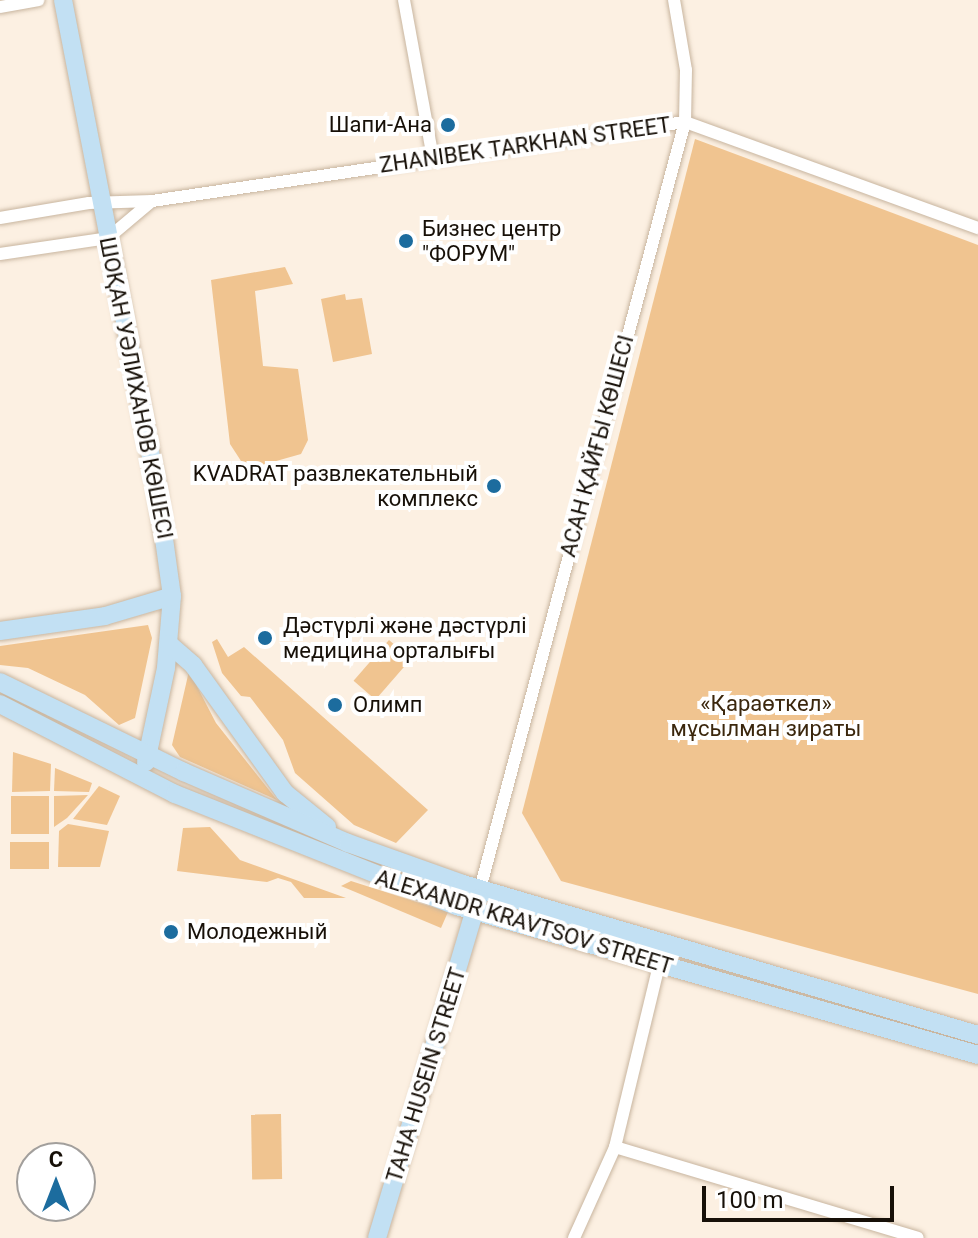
<!DOCTYPE html>
<html>
<head>
<meta charset="utf-8">
<style>
  body { margin:0 }
  #map { position:relative; width:978px; height:1238px; overflow:hidden; background:#fcf0e2; font-family:Roboto,sans-serif }
  div>[style] { position:absolute }
  [style*='--x'] { left:calc(var(--x)*1px); top:calc(var(--y)*1px); width:calc(var(--w)*1px); rotate:calc(var(--a)*1deg) }
  .green>* { inset:0; background:#f0c490; transform-origin:0 0 }
  .roads { filter:drop-shadow(0 0 2px #c8b59f) drop-shadow(0 0 2px #c8b59f) }
  .street>* { height:12px; margin:-6px; padding:0 6px; transform-origin:6px; border-radius:6px; background:#fff }
  .secondary>* { height:18px; margin:-9px; padding:0 9px; transform-origin:9px; border-radius:9px; background:#c2e0f3 }
  .dots>* { width:22px; height:22px; translate:-50% -50%; box-sizing:border-box; border:4px solid #fff; border-radius:50% }
  span { translate:-50% -50%; white-space:nowrap; text-align:center; line-height:1.15; -webkit-text-stroke:8px #fff; paint-order:stroke }
  .poi-label { font-size:22px; color:#171008 }
  .right { translate:-100% -50%; text-align:right }
  .left { translate:0 -50%; text-align:left }
  .street-label { font-size:22px; color:#171008 }
  .park-label { font-size:22px; color:#3b270d }
  .north { position:absolute; left:16px; top:1142px; width:80px; height:80px; box-sizing:border-box; background:#fff; border:2px solid #a29f9c; border-radius:50%; rotate:0deg; font-size:22px; font-weight:700; line-height:32px; text-align:center; color:#171008 }
  .north::after { content:''; display:block; margin:auto; width:28px; height:36px; background:#1c6c9e; clip-path:polygon(50% 0,100% 100%,50% 72%,0 100%) }
  .scale { position:absolute; left:702px; top:1186px; width:192px; height:36px; box-sizing:border-box; border:4px solid #171008; border-top:0; padding-left:10px; font-size:24px; line-height:28px; white-space:nowrap; color:#171008; -webkit-text-stroke:6px #fff; paint-order:stroke }
</style>
</head>
<body>
<div id="map">
  <div class="green">
    <div style="clip-path:polygon(695px 139px,978px 245px,978px 994px,561px 881px,522px 813px)"></div>
    <div style="clip-path:polygon(285px 267px,293px 284px,255px 291px,263px 366px,298px 369px,308px 440px,301px 454px,255px 467px,241px 461px,230px 444px,211px 280px)"></div>
    <div style="clip-path:polygon(345px 294px,346px 300px,362px 298px,372px 354px,333px 362px,321px 299px)"></div>
    <div style="clip-path:polygon(148px 625px,152px 638px,135px 718px,119px 725px,85px 695px,28px 668px,0 665px,0 646px)"></div>
    <div style="clip-path:polygon(217px 639px,228px 657px,244px 647px,428px 810px,396px 843px,354px 825px,295px 773px,283px 740px,250px 697px,241px 696px,222px 673px,212px 642px)"></div>
    <div style="left:389px;top:640px;width:29px;height:54px;rotate:41deg"></div>
    <div style="clip-path:polygon(189px 671px,216px 723px,277px 800px,180px 757px,172px 745px)"></div>
    <div style="clip-path:polygon(13px 752px,51px 764px,50px 791px,12px 792px)"></div>
    <div style="clip-path:polygon(55px 768px,92px 783px,89px 792px,54px 791px)"></div>
    <div style="clip-path:polygon(99px 786px,120px 796px,107px 825px,73px 819px)"></div>
    <div style="clip-path:polygon(88px 795px,67px 818px,54px 827px,54px 796px)"></div>
    <div style="left:11px;top:796px;width:38px;height:38px"></div>
    <div style="clip-path:polygon(68px 824px,109px 831px,100px 867px,58px 867px,59px 831px)"></div>
    <div style="clip-path:polygon(210px 827px,240px 860px,346px 898px,304px 898px,291px 882px,278px 878px,267px 882px,177px 871px,183px 828px)"></div>
    <div style="left:10px;top:842px;width:39px;height:27px"></div>
    <div style="clip-path:polygon(351px 881px,448px 912px,441px 928px,341px 886px)"></div>
    <div style="left:281px;top:1114px;width:65px;height:30px;rotate:89deg"></div>
  </div>
  <div class="roads">
    <div class="street">
      <div style="--x:404;--y:0;--w:161;--a:79.6"></div>
      <div style="--x:0;--y:7;--w:39;--a:-10"></div>
      <div style="--x:0;--y:218;--w:90;--a:-9.6"></div>
      <div style="--x:89;--y:203;--w:63;--a:-1.8"></div>
      <div style="--x:152;--y:201;--w:539;--a:-8.43"></div>
      <div style="--x:685;--y:122;--w:312;--a:19.9"></div>
      <div style="--x:0;--y:254;--w:109;--a:-8.4"></div>
      <div style="--x:108;--y:238;--w:57;--a:-40.1"></div>
      <div style="--x:480;--y:889;--w:794;--a:-75.04"></div>
      <div style="--x:685;--y:122;--w:52;--a:-88.9"></div>
      <div style="--x:686;--y:70;--w:71;--a:-99.7"></div>
      <div style="--x:615;--y:1147;--w:316;--a:16.7"></div>
      <div style="--x:574;--y:1238;--w:100;--a:-65.7"></div>
      <div style="--x:615;--y:1147;--w:187;--a:-76.4"></div>
    </div>
    <div class="secondary">
      <div style="--x:63;--y:0;--w:490;--a:79.1"></div>
      <div style="--x:156;--y:481;--w:116;--a:82.1"></div>
      <div style="--x:172;--y:596;--w:72;--a:94.8"></div>
      <div style="--x:166;--y:668;--w:96;--a:102"></div>
      <div style="--x:0;--y:631;--w:106;--a:-8.1"></div>
      <div style="--x:105;--y:616;--w:70;--a:-16.6"></div>
      <div style="--x:169;--y:644;--w:32;--a:41"></div>
      <div style="--x:193;--y:665;--w:158;--a:54.3"></div>
      <div style="--x:285;--y:793;--w:54;--a:39"></div>
      <div style="--x:0;--y:682;--w:205;--a:26.1"></div>
      <div style="--x:184;--y:772;--w:179;--a:23.4"></div>
      <div style="--x:348;--y:843;--w:122;--a:19.6"></div>
      <div style="--x:463;--y:884;--w:537;--a:16.34"></div>
      <div style="--x:0;--y:704;--w:197;--a:27.2"></div>
      <div style="--x:175;--y:794;--w:303;--a:21.7"></div>
      <div style="--x:457;--y:906;--w:542;--a:15.96"></div>
      <div style="--x:377;--y:1238;--w:354;--a:-73.4"></div>
    </div>
  </div>
  <div class="dots">
    <div style="left:448px;top:125px;background:#1c6c9e"></div>
    <div style="left:406px;top:241px;background:#1c6c9e"></div>
    <div style="left:494px;top:486px;background:#1c6c9e"></div>
    <div style="left:265px;top:638px;background:#1c6c9e"></div>
    <div style="left:335px;top:705px;background:#1c6c9e"></div>
    <div style="left:171px;top:932px;background:#1c6c9e"></div>
  </div>
  <div class="poi-label">
    <span class="right" style="left:432px;top:125px">Шапи-Ана</span>
    <span class="left" style="left:422px;top:241px">Бизнес центр<br>"ФОРУМ"</span>
    <span class="right" style="left:478px;top:486px">KVADRAT развлекательный<br>комплекс</span>
    <span class="left" style="left:283px;top:638px">Дәстүрлі және дәстүрлі<br>медицина орталығы</span>
    <span class="left" style="left:353px;top:705px">Олимп</span>
    <span class="left" style="left:187px;top:932px">Молодежный</span>
  </div>
  <div class="street-label">
    <span style="left:525px;top:145px;rotate:-8deg">ZHANIBEK TARKHAN STREET</span>
    <span style="left:136px;top:388px;rotate:79deg">ШОҚАН УӘЛИХАНОВ КӨШЕСІ</span>
    <span style="left:597px;top:446px;rotate:-75deg">АСАН ҚАЙҒЫ КӨШЕСІ</span>
    <span style="left:524px;top:922px;rotate:17deg">ALEXANDR KRAVTSOV STREET</span>
    <span style="left:426px;top:1075px;rotate:-73deg">TAHA HUSEIN STREET</span>
  </div>
  <div class="park-label">
    <span style="left:766px;top:716px">«Қараөткел»<br>мұсылман зираты</span>
  </div>
  <div class="north">С</div>
  <div class="scale">100 m</div>
</div>
</body>
</html>
